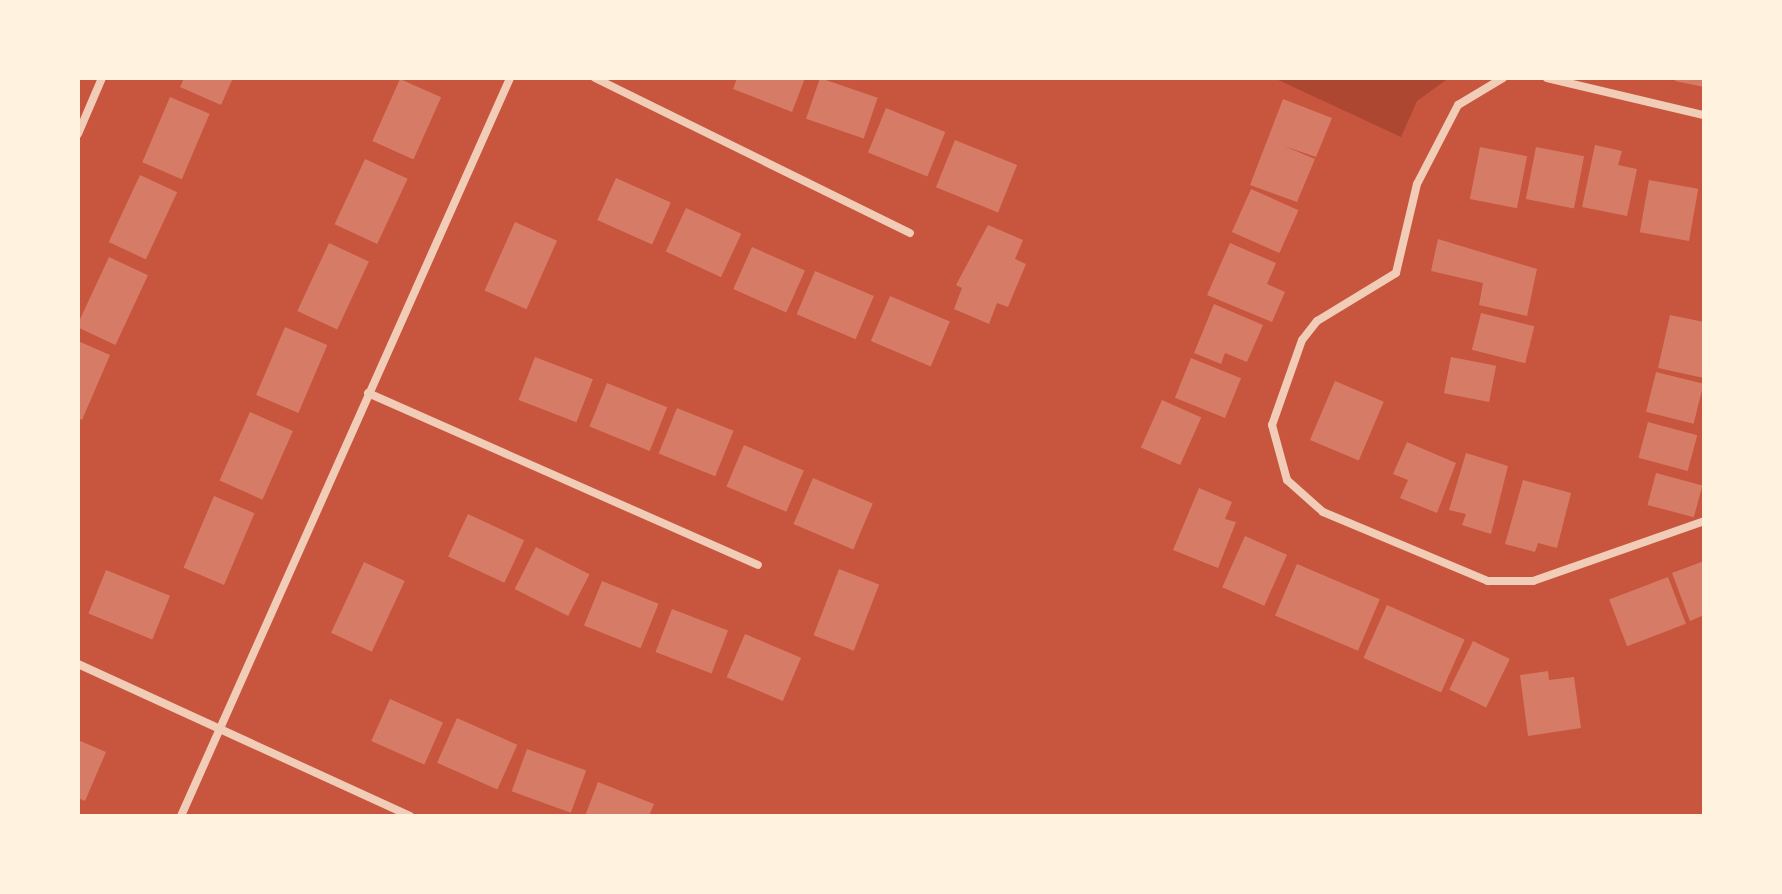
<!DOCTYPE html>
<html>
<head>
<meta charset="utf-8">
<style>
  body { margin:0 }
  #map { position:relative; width:1782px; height:894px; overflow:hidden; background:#c8553d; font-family:"Titillium Web",sans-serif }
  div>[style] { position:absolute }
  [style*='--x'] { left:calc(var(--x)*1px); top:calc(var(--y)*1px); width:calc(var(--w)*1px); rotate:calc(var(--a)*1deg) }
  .green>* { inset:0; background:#ae4732 }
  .building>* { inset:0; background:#d67c66; transform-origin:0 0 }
  .minor>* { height:8px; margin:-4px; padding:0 4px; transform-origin:4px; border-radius:4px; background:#f1ccb7 }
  span { translate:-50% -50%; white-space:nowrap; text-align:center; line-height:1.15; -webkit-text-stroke:8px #fff3e0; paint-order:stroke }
  .frame { position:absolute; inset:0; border:80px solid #fff3e0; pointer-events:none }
</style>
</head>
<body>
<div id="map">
  <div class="green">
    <div style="clip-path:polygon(1274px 78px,1444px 78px,1446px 80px,1417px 101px,1401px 137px)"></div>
  </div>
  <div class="building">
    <div style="clip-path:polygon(184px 78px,233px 78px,221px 105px,180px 87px)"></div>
    <div style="clip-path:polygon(737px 78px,805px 78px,792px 112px,733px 89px)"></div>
    <div style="left:820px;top:78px;width:61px;height:43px;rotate:19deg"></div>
    <div style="clip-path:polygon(1676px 78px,1704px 78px,1704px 87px,1675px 81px)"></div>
    <div style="left:400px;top:79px;width:45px;height:68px;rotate:24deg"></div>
    <div style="left:170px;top:97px;width:43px;height:71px;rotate:23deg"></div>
    <div style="clip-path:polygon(1283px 99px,1332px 118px,1316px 157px,1284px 146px,1315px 159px,1297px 202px,1250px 185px)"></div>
    <div style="left:886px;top:108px;width:64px;height:48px;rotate:22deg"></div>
    <div style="left:955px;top:140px;width:67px;height:51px;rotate:22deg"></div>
    <div style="clip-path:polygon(1595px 145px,1622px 151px,1618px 165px,1637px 169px,1627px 216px,1582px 207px)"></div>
    <div style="left:1480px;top:147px;width:48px;height:53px;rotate:11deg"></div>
    <div style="left:1536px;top:147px;width:49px;height:53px;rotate:11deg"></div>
    <div style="left:365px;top:159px;width:47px;height:72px;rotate:25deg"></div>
    <div style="left:140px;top:175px;width:41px;height:74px;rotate:25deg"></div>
    <div style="left:616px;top:178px;width:60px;height:46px;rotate:24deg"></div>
    <div style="left:1649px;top:180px;width:50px;height:53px;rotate:10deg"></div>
    <div style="left:1251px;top:189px;width:52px;height:47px;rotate:24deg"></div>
    <div style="left:686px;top:208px;width:61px;height:48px;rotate:25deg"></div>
    <div style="left:515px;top:222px;width:46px;height:75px;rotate:24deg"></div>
    <div style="clip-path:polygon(988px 225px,1023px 240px,1015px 259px,1026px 264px,1008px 307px,997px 303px,989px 324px,954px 309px,962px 288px,956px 285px)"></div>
    <div style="clip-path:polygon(1438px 239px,1537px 269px,1527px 316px,1479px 305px,1483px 283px,1431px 271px)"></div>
    <div style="left:329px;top:243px;width:44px;height:75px;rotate:25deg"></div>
    <div style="clip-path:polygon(1230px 243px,1276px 263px,1267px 284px,1285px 292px,1272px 322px,1207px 295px)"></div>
    <div style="left:752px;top:247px;width:58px;height:46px;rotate:24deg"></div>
    <div style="left:109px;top:257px;width:43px;height:77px;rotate:25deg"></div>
    <div style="left:815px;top:271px;width:64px;height:47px;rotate:23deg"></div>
    <div style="left:890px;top:296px;width:65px;height:49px;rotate:23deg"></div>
    <div style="clip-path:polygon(1214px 304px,1263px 325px,1247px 362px,1225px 353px,1221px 364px,1194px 353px)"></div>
    <div style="left:1481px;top:313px;width:55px;height:38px;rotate:14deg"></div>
    <div style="clip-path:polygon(1670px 315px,1704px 322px,1704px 378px,1658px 368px)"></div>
    <div style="left:285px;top:327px;width:46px;height:74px;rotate:23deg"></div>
    <div style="clip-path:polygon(78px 341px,110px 355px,82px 420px,78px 418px)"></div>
    <div style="left:535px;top:357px;width:62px;height:46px;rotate:21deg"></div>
    <div style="left:1451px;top:357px;width:46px;height:37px;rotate:11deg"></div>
    <div style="left:1191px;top:358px;width:54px;height:43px;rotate:22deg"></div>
    <div style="left:1656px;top:372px;width:49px;height:41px;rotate:14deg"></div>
    <div style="left:1335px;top:381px;width:53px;height:64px;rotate:23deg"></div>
    <div style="left:607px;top:383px;width:65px;height:47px;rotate:22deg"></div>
    <div style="left:1162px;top:400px;width:43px;height:52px;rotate:24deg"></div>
    <div style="left:677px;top:408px;width:61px;height:49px;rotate:22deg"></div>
    <div style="left:250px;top:412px;width:47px;height:75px;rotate:24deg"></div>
    <div style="left:1648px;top:422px;width:51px;height:37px;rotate:15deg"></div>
    <div style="clip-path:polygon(1407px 442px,1456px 463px,1437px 513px,1400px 498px,1408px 480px,1393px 474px)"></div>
    <div style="left:744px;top:445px;width:65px;height:45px;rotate:23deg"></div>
    <div style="clip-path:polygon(1466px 453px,1508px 466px,1491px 534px,1462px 525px,1466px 514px,1449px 510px)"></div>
    <div style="left:1656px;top:473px;width:48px;height:33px;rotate:15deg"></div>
    <div style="left:813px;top:478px;width:65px;height:50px;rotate:23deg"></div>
    <div style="clip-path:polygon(1523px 480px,1571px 493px,1557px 548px,1538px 543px,1535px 552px,1505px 544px)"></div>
    <div style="clip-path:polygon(1199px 488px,1232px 502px,1225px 519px,1236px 522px,1218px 568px,1173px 550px)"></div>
    <div style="left:214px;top:496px;width:44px;height:78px;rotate:23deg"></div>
    <div style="left:468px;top:514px;width:62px;height:47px;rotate:25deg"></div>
    <div style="left:1245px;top:536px;width:46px;height:56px;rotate:24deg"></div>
    <div style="left:536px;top:547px;width:60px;height:47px;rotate:27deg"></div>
    <div style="clip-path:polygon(1704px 561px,1704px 615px,1690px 621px,1672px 573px)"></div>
    <div style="left:364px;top:562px;width:45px;height:78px;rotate:25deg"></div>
    <div style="left:1297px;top:564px;width:90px;height:56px;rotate:23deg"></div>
    <div style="left:839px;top:569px;width:43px;height:71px;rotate:21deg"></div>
    <div style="left:106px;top:570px;width:69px;height:47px;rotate:22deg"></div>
    <div style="left:1668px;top:577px;width:50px;height:63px;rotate:69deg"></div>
    <div style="left:602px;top:581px;width:61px;height:48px;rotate:22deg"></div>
    <div style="left:1387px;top:605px;width:85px;height:58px;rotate:24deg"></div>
    <div style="left:672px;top:609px;width:60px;height:46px;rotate:21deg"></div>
    <div style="left:745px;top:634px;width:61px;height:47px;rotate:23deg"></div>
    <div style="left:1473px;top:641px;width:41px;height:54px;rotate:26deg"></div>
    <div style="clip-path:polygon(1548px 671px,1549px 680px,1574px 677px,1581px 728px,1528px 736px,1520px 675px)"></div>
    <div style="left:390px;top:699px;width:58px;height:46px;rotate:24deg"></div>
    <div style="left:457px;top:718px;width:66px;height:49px;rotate:24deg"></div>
    <div style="clip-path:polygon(78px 740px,106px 752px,85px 801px,78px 798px)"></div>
    <div style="left:527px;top:749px;width:63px;height:45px;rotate:20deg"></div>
    <div style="clip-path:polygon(598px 782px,654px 804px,649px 816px,585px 816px)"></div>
  </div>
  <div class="minor">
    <div style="--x:595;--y:78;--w:351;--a:26.2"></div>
    <div style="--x:1503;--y:78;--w:52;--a:149"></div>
    <div style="--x:1458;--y:105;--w:89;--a:117.4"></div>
    <div style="--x:1417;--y:184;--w:91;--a:103.3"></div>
    <div style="--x:1396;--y:273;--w:92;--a:148.7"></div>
    <div style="--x:1317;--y:321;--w:24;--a:128"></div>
    <div style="--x:1302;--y:340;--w:90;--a:109.4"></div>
    <div style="--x:1272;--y:425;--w:57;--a:74.7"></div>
    <div style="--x:1287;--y:480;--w:48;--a:41.6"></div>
    <div style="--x:1323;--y:512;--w:179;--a:22.7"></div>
    <div style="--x:1488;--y:581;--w:45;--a:0"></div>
    <div style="--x:1533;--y:581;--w:181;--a:-19.3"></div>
    <div style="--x:1547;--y:78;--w:161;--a:13.3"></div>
    <div style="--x:78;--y:134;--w:61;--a:-66.8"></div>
    <div style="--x:368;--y:393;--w:426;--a:23.8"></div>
    <div style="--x:78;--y:664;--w:365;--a:24.6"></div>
    <div style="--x:181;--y:816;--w:808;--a:-65.97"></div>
  </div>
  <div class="frame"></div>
</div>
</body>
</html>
